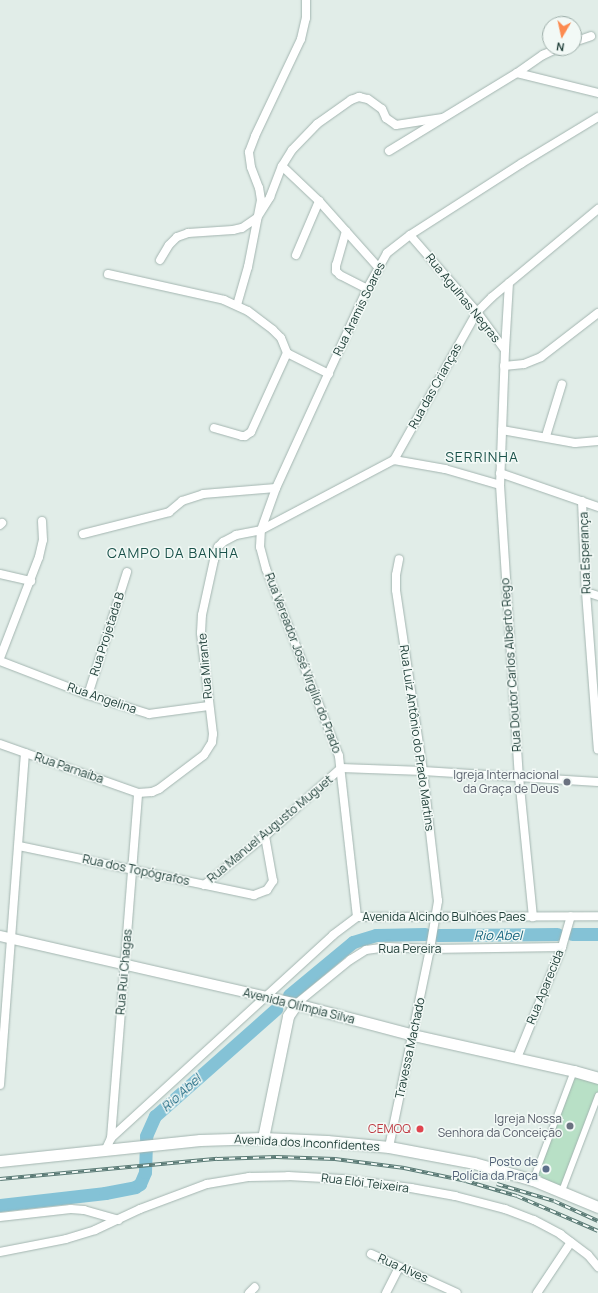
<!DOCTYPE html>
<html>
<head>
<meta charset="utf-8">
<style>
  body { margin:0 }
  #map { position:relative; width:598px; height:1293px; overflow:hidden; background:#e1ede8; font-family:Manrope,sans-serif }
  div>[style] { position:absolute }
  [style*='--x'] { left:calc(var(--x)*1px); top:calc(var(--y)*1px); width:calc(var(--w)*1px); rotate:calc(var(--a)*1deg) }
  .green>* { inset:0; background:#b8e0c6 }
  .river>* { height:13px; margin:-6.5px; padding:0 6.5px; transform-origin:6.5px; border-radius:6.5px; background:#84c2d6 }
  .roads { filter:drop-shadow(0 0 1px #a3b5b0) drop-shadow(0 0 1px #a3b5b0) }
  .pedestrian>* { height:6px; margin:-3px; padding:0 3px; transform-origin:3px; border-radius:3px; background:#fff }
  .minor>* { height:8px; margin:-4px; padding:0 4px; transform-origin:4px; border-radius:4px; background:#fff }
  .tertiary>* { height:10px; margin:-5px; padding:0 5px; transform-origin:5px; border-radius:5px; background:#fff }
  .secondary>* { height:11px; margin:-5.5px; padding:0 5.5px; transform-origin:5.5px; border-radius:5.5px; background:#fff }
  .rail>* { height:3.5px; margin-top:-1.75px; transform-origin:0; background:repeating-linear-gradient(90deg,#f2f9f6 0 6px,#5a7a75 0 12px); box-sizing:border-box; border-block:1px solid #5a7a75 }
  .dots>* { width:11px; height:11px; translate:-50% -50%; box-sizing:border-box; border:2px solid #f2f9f6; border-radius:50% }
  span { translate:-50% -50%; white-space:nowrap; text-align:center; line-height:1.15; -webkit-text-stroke:3px #f2f9f6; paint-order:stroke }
  .street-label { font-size:12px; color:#203f39 }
  .worship-label { font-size:12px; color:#5b616d }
  .right { translate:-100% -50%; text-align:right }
  .health-label { font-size:12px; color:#be3a42 }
  .service-label { font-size:12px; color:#4e5e75 }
  .water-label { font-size:13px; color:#15647f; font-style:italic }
  .quarter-label { font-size:14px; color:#1a524a; letter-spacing:1px }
  .north { position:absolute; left:542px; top:16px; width:40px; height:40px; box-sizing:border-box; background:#f2f9f6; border:1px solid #9eafaa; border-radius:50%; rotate:189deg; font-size:11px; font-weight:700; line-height:16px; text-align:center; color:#203f39 }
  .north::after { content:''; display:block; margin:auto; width:14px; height:18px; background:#fc8a4f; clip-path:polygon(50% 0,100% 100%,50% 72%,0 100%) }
</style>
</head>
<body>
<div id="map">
  <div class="green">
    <div style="clip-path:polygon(574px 1071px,598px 1078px,598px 1096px,562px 1191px,533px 1180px)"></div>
  </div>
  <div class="river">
    <div style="--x:572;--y:934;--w:26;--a:0"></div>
    <div style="--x:438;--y:935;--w:119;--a:-0.5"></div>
    <div style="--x:289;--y:995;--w:83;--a:-39.6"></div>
    <div style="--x:353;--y:942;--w:24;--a:-17"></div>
    <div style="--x:376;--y:935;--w:49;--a:-1.2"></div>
    <div style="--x:0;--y:1205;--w:106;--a:-6.5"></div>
    <div style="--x:105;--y:1193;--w:31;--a:-11"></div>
    <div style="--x:135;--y:1187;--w:6;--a:-31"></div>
    <div style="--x:140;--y:1184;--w:13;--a:-67"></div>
    <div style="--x:145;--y:1172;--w:36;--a:-88"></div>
    <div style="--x:146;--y:1136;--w:22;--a:-66"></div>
    <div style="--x:155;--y:1116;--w:162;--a:-41.5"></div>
  </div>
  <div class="roads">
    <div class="pedestrian">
      <div style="--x:533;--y:1180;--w:116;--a:-69.4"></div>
      <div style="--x:562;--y:1191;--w:102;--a:-69.2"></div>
    </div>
    <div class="minor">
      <div style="--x:574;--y:42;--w:18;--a:-19"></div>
      <div style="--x:517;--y:73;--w:83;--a:13.9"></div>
      <div style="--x:389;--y:151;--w:150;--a:-31.4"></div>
      <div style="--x:517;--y:73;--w:32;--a:-35"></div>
      <div style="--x:543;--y:55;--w:17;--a:-25"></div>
      <div style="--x:282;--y:166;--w:51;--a:43.4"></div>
      <div style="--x:319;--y:201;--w:89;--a:48.2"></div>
      <div style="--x:346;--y:231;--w:35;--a:106"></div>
      <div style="--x:336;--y:265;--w:6;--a:90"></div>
      <div style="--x:336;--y:271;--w:6;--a:45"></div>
      <div style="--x:340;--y:275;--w:30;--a:27"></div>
      <div style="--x:410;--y:235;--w:102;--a:49"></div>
      <div style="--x:477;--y:312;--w:47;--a:53.6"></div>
      <div style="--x:505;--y:350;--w:135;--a:92.1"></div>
      <div style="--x:500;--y:485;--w:293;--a:86.3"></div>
      <div style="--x:519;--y:777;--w:141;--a:84.3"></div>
      <div style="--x:296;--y:255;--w:59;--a:-66.9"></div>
      <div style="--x:160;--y:260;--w:17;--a:-59"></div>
      <div style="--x:169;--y:245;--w:11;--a:-45"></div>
      <div style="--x:177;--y:237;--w:12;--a:-20"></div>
      <div style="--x:188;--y:233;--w:45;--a:-3.8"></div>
      <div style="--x:233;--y:230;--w:9;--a:-13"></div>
      <div style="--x:242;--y:228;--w:18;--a:-34"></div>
      <div style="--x:257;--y:218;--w:25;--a:-58"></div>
      <div style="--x:270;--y:197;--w:33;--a:-69"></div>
      <div style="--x:282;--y:166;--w:19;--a:-58"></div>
      <div style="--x:292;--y:150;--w:36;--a:-46"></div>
      <div style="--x:317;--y:124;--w:42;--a:-35.2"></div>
      <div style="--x:351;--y:100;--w:9;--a:-21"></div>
      <div style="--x:359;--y:97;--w:9;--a:13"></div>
      <div style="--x:368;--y:99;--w:17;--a:36"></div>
      <div style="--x:382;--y:109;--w:10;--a:66"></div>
      <div style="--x:386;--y:118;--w:12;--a:35"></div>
      <div style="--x:396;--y:125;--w:47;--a:-8.7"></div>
      <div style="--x:108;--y:274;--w:119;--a:12.6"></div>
      <div style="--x:224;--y:300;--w:26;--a:25"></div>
      <div style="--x:248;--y:311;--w:31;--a:37"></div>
      <div style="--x:273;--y:330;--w:11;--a:45"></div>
      <div style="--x:281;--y:338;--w:16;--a:68"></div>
      <div style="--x:287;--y:353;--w:87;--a:114.5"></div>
      <div style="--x:251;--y:432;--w:7;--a:146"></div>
      <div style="--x:245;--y:436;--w:3;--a:180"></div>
      <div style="--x:242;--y:436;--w:29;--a:-164"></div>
      <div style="--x:237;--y:305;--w:40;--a:-74"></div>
      <div style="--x:248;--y:267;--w:68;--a:-79"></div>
      <div style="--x:261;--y:200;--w:12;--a:-99"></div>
      <div style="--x:259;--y:188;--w:22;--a:-111"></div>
      <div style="--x:251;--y:167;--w:15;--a:-98"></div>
      <div style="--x:249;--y:152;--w:17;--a:-69"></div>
      <div style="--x:255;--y:136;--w:107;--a:-64.6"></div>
      <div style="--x:301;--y:39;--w:22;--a:-77"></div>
      <div style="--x:306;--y:18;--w:18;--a:-90"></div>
      <div style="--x:505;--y:350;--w:67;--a:-86.6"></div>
      <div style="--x:287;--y:353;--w:47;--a:26.6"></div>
      <div style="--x:504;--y:366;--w:20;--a:-6"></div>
      <div style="--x:524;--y:364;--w:18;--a:-22"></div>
      <div style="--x:541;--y:357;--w:72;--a:-37.7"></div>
      <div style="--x:502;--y:430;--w:74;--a:10.1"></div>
      <div style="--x:575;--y:443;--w:23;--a:-5"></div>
      <div style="--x:546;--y:436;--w:54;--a:-72.9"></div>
      <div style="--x:394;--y:460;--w:170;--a:-60.7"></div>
      <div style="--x:477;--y:312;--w:21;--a:-45"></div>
      <div style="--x:492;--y:297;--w:138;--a:-39.7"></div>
      <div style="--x:500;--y:473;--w:104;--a:19.1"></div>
      <div style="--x:582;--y:501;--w:91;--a:87.5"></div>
      <div style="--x:586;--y:592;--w:158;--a:85.7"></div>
      <div style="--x:0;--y:525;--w:3;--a:-45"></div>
      <div style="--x:83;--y:534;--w:89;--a:-14.3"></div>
      <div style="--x:169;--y:512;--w:17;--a:-40"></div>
      <div style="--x:182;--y:501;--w:22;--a:-18"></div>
      <div style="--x:203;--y:494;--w:73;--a:-4.7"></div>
      <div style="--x:0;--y:574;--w:32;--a:13"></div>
      <div style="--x:586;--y:592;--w:13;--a:18"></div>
      <div style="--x:0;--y:658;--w:108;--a:-68.9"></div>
      <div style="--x:39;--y:557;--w:17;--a:-77"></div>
      <div style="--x:43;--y:540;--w:19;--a:-93"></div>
      <div style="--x:0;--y:661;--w:94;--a:21.1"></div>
      <div style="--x:88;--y:695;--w:64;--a:17.3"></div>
      <div style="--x:149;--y:714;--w:60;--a:-7.7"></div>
      <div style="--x:88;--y:695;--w:129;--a:-72.4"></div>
      <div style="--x:0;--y:744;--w:146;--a:19.5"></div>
      <div style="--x:138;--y:793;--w:14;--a:-4"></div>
      <div style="--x:152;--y:792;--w:8;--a:-23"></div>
      <div style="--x:159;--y:789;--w:56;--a:-37.1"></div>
      <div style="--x:204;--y:755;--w:15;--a:-58"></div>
      <div style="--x:212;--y:742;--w:8;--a:-83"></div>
      <div style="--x:213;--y:734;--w:102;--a:-96.8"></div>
      <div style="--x:201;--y:633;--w:18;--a:-87"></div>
      <div style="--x:202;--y:615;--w:56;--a:-77.7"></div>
      <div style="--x:214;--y:560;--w:14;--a:-73"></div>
      <div style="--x:218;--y:547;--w:7;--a:-45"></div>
      <div style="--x:223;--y:542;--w:15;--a:-28"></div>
      <div style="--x:236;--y:535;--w:25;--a:-11"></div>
      <div style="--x:261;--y:530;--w:150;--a:-27.8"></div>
      <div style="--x:394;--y:460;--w:52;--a:10"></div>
      <div style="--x:445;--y:469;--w:57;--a:16.2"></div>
      <div style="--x:19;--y:846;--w:240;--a:11.8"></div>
      <div style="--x:254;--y:895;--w:14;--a:-21"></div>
      <div style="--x:267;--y:890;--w:11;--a:-56"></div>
      <div style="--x:273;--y:881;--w:46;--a:-100.1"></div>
      <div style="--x:204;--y:885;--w:78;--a:-38.8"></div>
      <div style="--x:265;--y:836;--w:102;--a:-41.8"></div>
      <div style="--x:341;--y:768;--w:82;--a:2.1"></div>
      <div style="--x:423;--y:771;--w:175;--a:3.6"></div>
      <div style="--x:357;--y:917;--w:162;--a:-96.4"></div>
      <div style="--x:339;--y:756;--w:201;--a:-111.3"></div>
      <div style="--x:266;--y:569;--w:23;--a:-105"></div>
      <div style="--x:260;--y:547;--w:17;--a:-87"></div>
      <div style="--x:261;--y:530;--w:45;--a:-70.3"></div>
      <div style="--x:276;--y:488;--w:219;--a:-65.4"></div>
      <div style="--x:367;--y:289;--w:41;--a:-60.9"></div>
      <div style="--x:387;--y:253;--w:29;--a:-38"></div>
      <div style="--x:410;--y:235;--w:133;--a:-32.7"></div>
      <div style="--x:522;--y:163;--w:89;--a:-31.2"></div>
      <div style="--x:296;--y:1004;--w:70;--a:-39.2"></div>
      <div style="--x:350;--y:960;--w:19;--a:-32"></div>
      <div style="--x:366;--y:950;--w:22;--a:-8"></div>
      <div style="--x:388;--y:947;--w:42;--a:2.7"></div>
      <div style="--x:430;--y:949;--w:132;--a:-0.9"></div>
      <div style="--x:517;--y:1058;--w:120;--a:-67.9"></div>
      <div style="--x:562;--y:947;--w:32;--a:-74"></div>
      <div style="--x:0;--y:1085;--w:333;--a:-85.7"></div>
      <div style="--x:111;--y:1138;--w:301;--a:-42.4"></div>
      <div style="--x:333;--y:935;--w:30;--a:-37"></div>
      <div style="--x:357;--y:917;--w:241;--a:-0.2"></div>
      <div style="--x:389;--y:1147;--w:202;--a:-78.3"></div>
      <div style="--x:430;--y:949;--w:49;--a:-80.5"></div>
      <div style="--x:438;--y:901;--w:131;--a:-96.6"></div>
      <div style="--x:423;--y:771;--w:183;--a:-98.5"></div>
      <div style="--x:396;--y:590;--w:15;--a:-90"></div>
      <div style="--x:396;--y:575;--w:16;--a:-79"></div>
      <div style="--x:105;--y:1151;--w:14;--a:-65"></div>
      <div style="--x:111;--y:1138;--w:346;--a:-85.5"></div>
      <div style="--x:0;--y:1217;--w:71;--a:-6.4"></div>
      <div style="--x:71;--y:1209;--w:13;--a:4"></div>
      <div style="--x:84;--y:1210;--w:36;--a:16"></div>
      <div style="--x:0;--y:1252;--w:67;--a:-11.1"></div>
      <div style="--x:66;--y:1239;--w:30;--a:-17"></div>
      <div style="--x:95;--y:1230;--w:50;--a:-25"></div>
      <div style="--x:140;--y:1209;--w:72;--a:-20.5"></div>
      <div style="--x:207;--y:1184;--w:43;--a:-9.5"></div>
      <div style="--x:249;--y:1177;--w:39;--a:-1"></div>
      <div style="--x:288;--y:1176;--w:54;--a:3.2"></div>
      <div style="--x:342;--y:1179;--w:70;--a:7.4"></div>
      <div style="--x:411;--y:1188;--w:45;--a:10.3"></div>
      <div style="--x:455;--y:1196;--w:52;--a:14.6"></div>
      <div style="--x:505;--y:1209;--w:31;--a:21"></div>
      <div style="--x:534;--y:1220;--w:30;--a:28"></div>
      <div style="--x:560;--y:1234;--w:35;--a:37"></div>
      <div style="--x:588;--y:1255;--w:16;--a:50"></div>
      <div style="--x:371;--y:1254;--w:94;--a:24.4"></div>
      <div style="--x:249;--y:1293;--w:8;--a:-45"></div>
      <div style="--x:386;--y:1293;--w:29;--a:-63"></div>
      <div style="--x:537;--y:1293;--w:61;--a:-56.3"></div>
    </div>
    <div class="tertiary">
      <div style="--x:0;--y:936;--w:304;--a:12.9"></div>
    </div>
    <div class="secondary">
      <div style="--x:263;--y:1138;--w:125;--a:-78.4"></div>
      <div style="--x:288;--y:1016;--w:14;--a:-56"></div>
      <div style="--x:296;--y:1004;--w:121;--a:14.8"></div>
      <div style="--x:413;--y:1035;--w:165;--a:12.6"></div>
      <div style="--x:574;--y:1071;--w:25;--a:16"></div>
      <div style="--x:0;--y:1161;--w:201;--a:-6"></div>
      <div style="--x:200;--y:1140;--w:63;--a:-1.8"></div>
      <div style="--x:263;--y:1138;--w:64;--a:2.7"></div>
      <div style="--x:327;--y:1141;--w:62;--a:5.5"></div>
      <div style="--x:389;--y:1147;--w:86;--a:10.7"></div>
      <div style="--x:474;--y:1163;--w:61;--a:16.1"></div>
      <div style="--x:533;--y:1180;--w:70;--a:22.6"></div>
    </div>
  </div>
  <div class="rail">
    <div style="--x:0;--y:1179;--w:218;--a:-5.3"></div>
    <div style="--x:217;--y:1159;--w:59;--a:-1.9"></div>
    <div style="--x:276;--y:1157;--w:59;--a:1.9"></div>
    <div style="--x:335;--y:1159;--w:70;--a:7.4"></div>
    <div style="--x:404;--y:1168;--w:63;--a:11.8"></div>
    <div style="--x:466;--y:1181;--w:53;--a:16.4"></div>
    <div style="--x:517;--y:1196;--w:88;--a:23.4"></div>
    <div style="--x:497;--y:1184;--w:59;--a:16.6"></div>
    <div style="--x:554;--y:1201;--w:48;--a:24.4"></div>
  </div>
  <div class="dots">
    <div style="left:567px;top:782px;background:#6b7280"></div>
    <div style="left:570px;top:1126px;background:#6b7280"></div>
    <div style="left:420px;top:1129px;background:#e0444e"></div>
    <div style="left:546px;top:1169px;background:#5c6f8a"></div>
  </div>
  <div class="street-label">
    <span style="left:463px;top:298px;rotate:51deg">Rua Agulhas Negras</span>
    <span style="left:359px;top:309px;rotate:-64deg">Rua Aramis Soares</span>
    <span style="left:435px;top:386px;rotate:-61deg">Rua das Crianças</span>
    <span style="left:585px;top:553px;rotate:-92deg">Rua Esperança</span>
    <span style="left:107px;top:634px;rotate:-72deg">Rua Projetada B</span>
    <span style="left:303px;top:663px;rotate:69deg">Rua Vereador José Virgílio do Prado</span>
    <span style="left:511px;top:665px;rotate:-94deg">Rua Doutor Carlos Alberto Rego</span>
    <span style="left:205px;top:666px;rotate:-95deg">Rua Mirante</span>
    <span style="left:102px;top:698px;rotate:19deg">Rua Angelina</span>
    <span style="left:417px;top:738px;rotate:82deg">Rua Luiz Antônio do Prado Martins</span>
    <span style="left:69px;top:768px;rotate:19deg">Rua Parnaíba</span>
    <span style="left:270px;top:829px;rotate:-40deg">Rua Manuel Augusto Muguet</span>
    <span style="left:136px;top:870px;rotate:12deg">Rua dos Topógrafos</span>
    <span style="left:444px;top:917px">Avenida Alcindo Bulhões Paes</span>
    <span style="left:410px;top:949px">Rua Pereira</span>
    <span style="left:124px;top:972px;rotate:-85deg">Rua Rui Chagas</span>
    <span style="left:545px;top:987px;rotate:-68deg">Rua Aparecida</span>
    <span style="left:299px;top:1006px;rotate:14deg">Avenida Olímpia Silva</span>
    <span style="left:410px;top:1048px;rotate:-78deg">Travessa Machado</span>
    <span style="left:307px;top:1143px;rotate:3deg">Avenida dos Inconfidentes</span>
    <span style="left:365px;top:1183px;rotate:7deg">Rua Elói Teixeira</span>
    <span style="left:403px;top:1268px;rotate:24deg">Rua Alves</span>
  </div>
  <div class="worship-label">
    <span class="right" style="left:559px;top:782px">Igreja Internacional<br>da Graça de Deus</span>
    <span class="right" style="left:562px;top:1126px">Igreja Nossa<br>Senhora da Conceição</span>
  </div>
  <div class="health-label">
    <span class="right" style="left:411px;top:1129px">CEMOQ</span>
  </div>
  <div class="service-label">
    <span class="right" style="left:538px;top:1169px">Posto de<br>Polícia da Praça</span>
  </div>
  <div class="water-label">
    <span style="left:498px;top:935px">Rio Abel</span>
    <span style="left:181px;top:1093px;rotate:-42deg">Rio Abel</span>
  </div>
  <div class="quarter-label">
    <span style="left:482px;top:457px">SERRINHA</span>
    <span style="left:173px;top:553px">CAMPO DA BANHA</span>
  </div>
  <div class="north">N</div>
</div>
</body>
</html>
